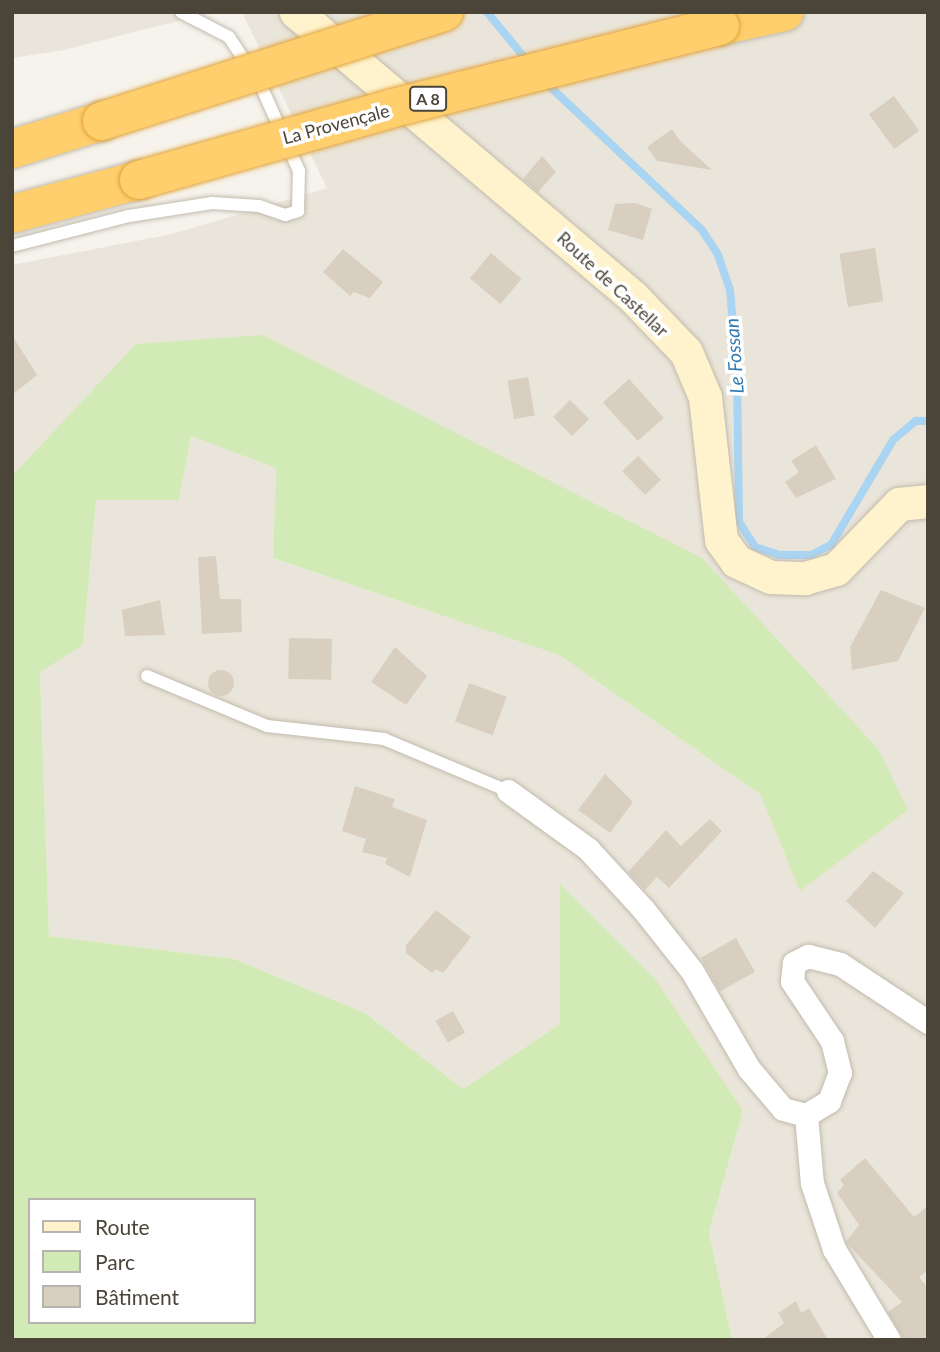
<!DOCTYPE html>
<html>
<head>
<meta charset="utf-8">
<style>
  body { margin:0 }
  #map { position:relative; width:940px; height:1352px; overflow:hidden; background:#f6f3ec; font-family:Lato,sans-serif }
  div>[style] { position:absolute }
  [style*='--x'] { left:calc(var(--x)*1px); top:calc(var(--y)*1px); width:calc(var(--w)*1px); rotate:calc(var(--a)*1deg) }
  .residential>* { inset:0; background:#eae5da }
  .green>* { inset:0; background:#d2eab5 }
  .stream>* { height:8px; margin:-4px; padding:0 4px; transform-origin:4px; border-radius:4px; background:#a9d4f2 }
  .building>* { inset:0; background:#d8cfc1; transform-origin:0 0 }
  .round { border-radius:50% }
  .roads { filter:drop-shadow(0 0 2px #c2bbae) drop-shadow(0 0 2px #c2bbae) }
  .lane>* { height:12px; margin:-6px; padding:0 6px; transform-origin:6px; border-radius:6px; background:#fff }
  .street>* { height:23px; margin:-11.5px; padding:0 11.5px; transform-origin:11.5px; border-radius:11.5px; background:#fff }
  .secondary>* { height:33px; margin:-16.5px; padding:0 16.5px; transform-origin:16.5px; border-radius:16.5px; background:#fff3cd }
  .highway>* { height:38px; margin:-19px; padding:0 19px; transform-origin:19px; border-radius:19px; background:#ffcf6e }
  .bridges { filter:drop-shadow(0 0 2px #e0a43c) drop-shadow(0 0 2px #e0a43c) }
  .highway-bridge>* { height:38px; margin:-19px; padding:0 19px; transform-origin:19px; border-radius:19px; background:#ffcf6e }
  span { translate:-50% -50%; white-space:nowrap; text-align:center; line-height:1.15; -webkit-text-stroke:7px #fff; paint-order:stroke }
  .shield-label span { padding:2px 5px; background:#fff; border:2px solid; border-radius:5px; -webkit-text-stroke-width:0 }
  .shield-label { font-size:16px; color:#4b4439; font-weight:700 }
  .street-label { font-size:18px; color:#4b4439 }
  .water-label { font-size:19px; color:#2e7ab2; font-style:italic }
  .frame { position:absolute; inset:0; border:14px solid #4b4439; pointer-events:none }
  .legend { position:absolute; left:28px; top:1198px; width:228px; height:126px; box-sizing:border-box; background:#fff; border:2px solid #b7b4b0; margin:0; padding:9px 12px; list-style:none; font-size:21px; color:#4b4439 }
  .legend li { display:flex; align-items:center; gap:14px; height:35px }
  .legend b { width:35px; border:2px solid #b7b4b0 }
</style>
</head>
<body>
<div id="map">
  <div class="residential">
    <div style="clip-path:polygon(12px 12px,213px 12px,64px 50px,12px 58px)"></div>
    <div style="clip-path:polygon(242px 12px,928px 12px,928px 1340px,732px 1340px,709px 1232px,743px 1111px,561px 885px,560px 1024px,463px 1089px,365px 1013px,234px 959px,49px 936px,40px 671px,83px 645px,96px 500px,179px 500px,191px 436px,276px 468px,273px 558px,559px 655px,760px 794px,800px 890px,908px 810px,263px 335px,12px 476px,12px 265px,172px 234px,327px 188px)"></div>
  </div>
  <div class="green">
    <div style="clip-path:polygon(evenodd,263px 335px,702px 558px,878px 749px,908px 810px,800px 891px,760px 794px,559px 655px,273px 558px,276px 468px,191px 436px,179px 500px,96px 500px,83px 645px,40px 672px,49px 936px,234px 959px,365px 1013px,463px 1089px,560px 1024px,560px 884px,655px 979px,743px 1111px,709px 1232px,732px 1340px,12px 1340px,12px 476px,136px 344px,263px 335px,30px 1200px,254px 1200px,254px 1322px,30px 1322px,30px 1200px)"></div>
  </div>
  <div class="stream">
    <div style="--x:487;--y:12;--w:65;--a:50.6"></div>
    <div style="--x:545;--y:82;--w:216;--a:43.3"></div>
    <div style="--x:702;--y:230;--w:30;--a:57"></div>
    <div style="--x:718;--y:255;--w:36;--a:71"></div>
    <div style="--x:730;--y:289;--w:84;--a:85.2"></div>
    <div style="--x:737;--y:373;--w:149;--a:89.2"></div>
    <div style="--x:739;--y:522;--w:30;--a:57"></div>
    <div style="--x:755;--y:547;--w:25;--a:18"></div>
    <div style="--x:779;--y:555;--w:32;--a:0"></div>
    <div style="--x:811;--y:555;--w:22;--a:-27"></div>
    <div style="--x:831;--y:545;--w:122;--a:-59.4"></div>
    <div style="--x:893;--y:440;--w:30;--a:-40"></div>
    <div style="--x:916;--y:421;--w:12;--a:0"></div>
  </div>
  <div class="building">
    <div style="left:894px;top:96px;width:43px;height:31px;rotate:54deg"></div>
    <div style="clip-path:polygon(672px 129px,680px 141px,712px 170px,657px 161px,647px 147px)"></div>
    <div style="clip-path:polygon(542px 156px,556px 172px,538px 192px,523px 179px)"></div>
    <div style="clip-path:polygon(635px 203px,652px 209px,643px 240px,608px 230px,615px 204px)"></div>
    <div style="left:875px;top:248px;width:54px;height:36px;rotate:81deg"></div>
    <div style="clip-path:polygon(343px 249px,383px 282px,370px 298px,354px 292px,350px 296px,323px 272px)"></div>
    <div style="left:491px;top:253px;width:40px;height:33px;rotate:40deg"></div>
    <div style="clip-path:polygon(12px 335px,37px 375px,12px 395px)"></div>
    <div style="left:528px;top:377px;width:39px;height:21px;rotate:80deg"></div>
    <div style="left:629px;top:379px;width:52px;height:35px;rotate:48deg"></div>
    <div style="left:570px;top:400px;width:27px;height:24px;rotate:45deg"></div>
    <div style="clip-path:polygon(816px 445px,836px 479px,796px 498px,785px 482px,799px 472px,791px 461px)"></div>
    <div style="left:638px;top:456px;width:33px;height:22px;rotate:46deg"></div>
    <div style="clip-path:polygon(216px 556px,220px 599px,241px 599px,242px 632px,202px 634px,198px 557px)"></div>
    <div style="clip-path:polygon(881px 590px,925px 608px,898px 661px,852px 670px,850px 647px)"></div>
    <div style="clip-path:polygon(160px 600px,165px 635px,125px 636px,122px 610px)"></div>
    <div style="left:289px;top:638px;width:43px;height:41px;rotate:1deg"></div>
    <div style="clip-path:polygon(395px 647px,427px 676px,406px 705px,371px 682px)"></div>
    <div class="round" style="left:208px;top:670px;width:26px;height:26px"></div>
    <div style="left:469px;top:683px;width:40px;height:41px;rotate:20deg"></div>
    <div style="clip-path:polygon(605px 774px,633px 802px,610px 833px,578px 810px)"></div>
    <div style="clip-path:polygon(355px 786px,395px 799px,392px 807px,427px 820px,410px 877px,385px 864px,387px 858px,362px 852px,366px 839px,342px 831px)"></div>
    <div style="clip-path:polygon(710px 819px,722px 831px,669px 888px,657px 877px,645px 890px,628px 872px,666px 830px,681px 846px)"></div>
    <div style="clip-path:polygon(873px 871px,904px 893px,875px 928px,846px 901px)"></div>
    <div style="clip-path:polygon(436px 910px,471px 937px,443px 973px,436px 969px,432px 973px,406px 953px,406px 945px)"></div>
    <div style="left:736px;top:938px;width:39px;height:40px;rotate:61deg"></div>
    <div style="left:453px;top:1011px;width:25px;height:20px;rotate:61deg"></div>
    <div style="clip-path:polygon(865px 1158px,914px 1217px,928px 1206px,928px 1270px,919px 1277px,928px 1288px,928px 1340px,904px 1340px,888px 1312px,902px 1302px,846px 1242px,859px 1225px,837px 1193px,844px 1185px,840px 1180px)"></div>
    <div style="clip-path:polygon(796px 1301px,801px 1313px,809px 1308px,828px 1340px,762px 1340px,784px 1323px,778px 1313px)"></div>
  </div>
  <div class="roads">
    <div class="lane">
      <div style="--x:12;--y:246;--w:121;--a:-14.4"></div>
      <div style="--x:129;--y:216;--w:84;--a:-8.9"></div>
      <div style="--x:212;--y:203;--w:47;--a:3.7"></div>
      <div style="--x:259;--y:206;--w:28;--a:19"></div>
      <div style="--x:285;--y:215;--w:14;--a:-17"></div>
      <div style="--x:298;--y:211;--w:40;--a:-88.6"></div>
      <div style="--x:299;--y:171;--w:95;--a:-114.1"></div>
      <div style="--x:260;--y:84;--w:56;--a:-123.4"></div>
      <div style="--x:229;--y:37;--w:54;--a:-152.5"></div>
      <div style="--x:147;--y:676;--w:130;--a:22.6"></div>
      <div style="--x:267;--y:726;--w:118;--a:6.3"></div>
      <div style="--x:384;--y:739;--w:134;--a:22.8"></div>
    </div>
    <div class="street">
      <div style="--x:508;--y:791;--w:99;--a:35.9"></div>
      <div style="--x:588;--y:849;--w:81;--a:47.5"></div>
      <div style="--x:643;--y:909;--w:79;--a:51.7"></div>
      <div style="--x:692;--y:971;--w:113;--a:59.8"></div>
      <div style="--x:749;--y:1069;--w:52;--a:49.6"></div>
      <div style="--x:783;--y:1109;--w:24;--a:15"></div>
      <div style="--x:806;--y:1115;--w:27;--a:-31"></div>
      <div style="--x:829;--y:1101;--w:30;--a:-69"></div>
      <div style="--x:840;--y:1073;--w:33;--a:-104"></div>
      <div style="--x:832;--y:1041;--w:72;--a:-123.7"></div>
      <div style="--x:792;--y:981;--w:18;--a:-84"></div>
      <div style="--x:794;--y:963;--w:16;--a:-27"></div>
      <div style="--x:808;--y:956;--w:33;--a:14"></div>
      <div style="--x:840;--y:964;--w:105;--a:33.4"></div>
      <div style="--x:806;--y:1115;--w:68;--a:85"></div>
      <div style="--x:812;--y:1183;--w:70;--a:71.6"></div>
      <div style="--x:834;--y:1249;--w:106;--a:58.9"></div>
    </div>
    <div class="secondary">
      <div style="--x:296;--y:12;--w:441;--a:40.2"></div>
      <div style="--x:633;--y:297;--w:76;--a:46.1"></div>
      <div style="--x:686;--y:352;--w:49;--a:67.1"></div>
      <div style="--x:705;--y:397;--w:144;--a:83.6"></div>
      <div style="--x:721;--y:540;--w:26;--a:54"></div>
      <div style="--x:736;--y:561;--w:38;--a:25"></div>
      <div style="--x:771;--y:577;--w:34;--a:2"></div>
      <div style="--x:805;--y:578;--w:32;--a:-16"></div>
      <div style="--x:836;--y:569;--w:91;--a:-45.9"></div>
      <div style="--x:899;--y:504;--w:29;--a:-6"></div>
    </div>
    <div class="highway">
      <div style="--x:720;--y:26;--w:66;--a:-12.2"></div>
      <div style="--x:12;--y:149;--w:94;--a:-17.3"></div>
      <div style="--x:12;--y:214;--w:131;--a:-15"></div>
    </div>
  </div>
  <div class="bridges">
    <div class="highway-bridge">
      <div style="--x:102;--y:121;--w:359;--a:-17.7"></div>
      <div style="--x:139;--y:180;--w:264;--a:-15.8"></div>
      <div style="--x:393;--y:108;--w:337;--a:-14.1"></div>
    </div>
  </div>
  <div class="shield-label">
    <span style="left:428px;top:99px">A 8</span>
  </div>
  <div class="street-label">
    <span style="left:336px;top:124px;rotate:-15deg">La Provençale</span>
    <span style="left:613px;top:284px;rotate:43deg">Route de Castellar</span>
  </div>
  <div class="water-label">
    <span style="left:734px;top:356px;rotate:-94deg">Le Fossan</span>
  </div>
  <div class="frame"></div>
  <ul class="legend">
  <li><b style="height:9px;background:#fff3cd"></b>Route</li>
  <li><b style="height:19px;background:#d2eab5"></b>Parc</li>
  <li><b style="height:19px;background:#d8cfc1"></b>Bâtiment</li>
  </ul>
</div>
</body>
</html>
